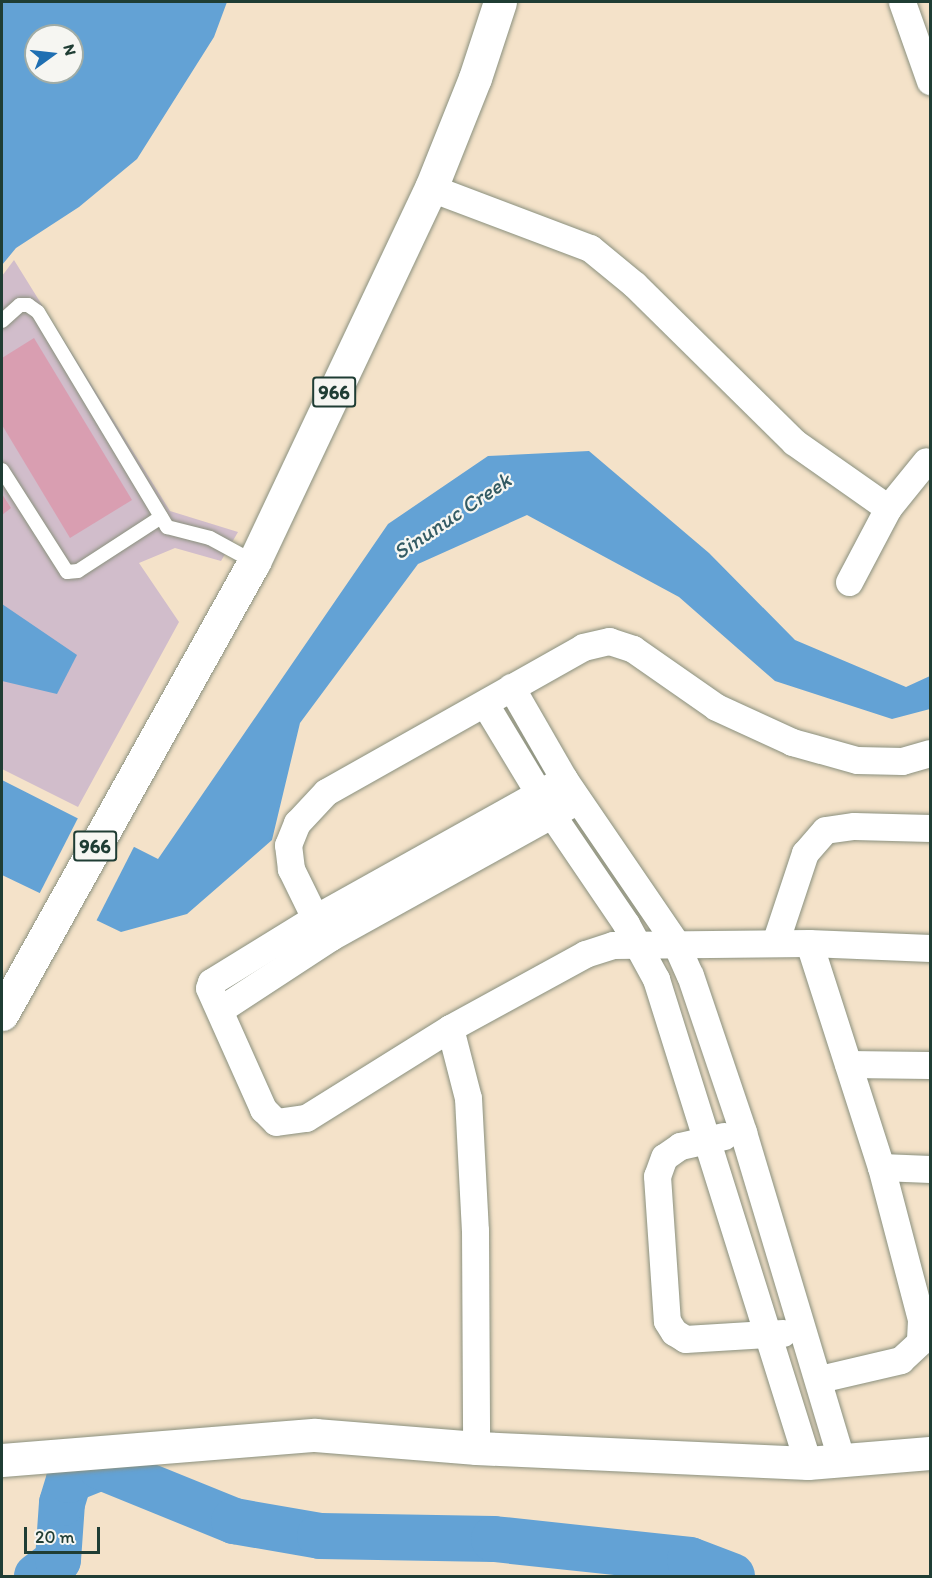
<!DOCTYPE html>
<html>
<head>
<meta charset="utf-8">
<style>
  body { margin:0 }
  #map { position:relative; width:932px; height:1578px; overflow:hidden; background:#f4e2c9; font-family:Itim,sans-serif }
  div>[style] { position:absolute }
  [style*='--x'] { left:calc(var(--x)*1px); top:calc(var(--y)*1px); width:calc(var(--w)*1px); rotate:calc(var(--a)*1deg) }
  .industrial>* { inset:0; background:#d1bdcb }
  .water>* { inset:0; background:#63a2d5 }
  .pier>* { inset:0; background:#f4e2c9; transform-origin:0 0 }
  .river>* { height:46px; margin:-23px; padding:0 23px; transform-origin:23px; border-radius:23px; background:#63a2d5 }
  .building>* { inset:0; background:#d99eb1 }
  .roads { filter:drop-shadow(0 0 2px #8a907e) drop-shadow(0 0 2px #8a907e) }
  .lane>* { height:14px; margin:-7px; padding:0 7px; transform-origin:7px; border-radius:7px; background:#fff }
  .street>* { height:27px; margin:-13.5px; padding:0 13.5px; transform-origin:13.5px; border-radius:13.5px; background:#fff }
  .secondary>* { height:33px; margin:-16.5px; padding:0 16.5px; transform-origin:16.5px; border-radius:16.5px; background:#fff }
  .primary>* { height:33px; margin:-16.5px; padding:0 16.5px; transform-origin:16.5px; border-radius:16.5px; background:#fff }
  span { translate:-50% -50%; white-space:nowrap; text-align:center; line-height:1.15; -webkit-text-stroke:4.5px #f6f6f2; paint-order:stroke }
  .shield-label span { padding:2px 4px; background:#f6f6f2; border:2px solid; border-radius:4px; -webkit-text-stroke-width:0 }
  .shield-label { font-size:20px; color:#1f3d34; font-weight:700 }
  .water-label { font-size:22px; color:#335b64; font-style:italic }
  .frame { position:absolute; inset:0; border:3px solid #1f3d34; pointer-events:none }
  .north { position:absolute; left:24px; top:24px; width:60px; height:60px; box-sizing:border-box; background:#f6f6f2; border:2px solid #a0aca6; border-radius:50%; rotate:75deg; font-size:16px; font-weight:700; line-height:24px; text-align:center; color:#1f3d34 }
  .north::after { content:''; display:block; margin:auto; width:21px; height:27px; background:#1f6fb2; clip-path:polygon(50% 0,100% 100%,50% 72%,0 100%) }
  .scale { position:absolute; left:24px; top:1527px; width:76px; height:27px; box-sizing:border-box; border:3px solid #1f3d34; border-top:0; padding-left:8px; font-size:18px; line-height:21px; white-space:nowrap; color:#1f3d34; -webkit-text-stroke:4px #f6f6f2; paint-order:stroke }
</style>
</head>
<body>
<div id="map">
  <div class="industrial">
    <div style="clip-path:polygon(14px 260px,170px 511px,238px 532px,221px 561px,175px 548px,139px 563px,179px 622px,78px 807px,2px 769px,2px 276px)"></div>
  </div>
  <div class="water">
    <div style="clip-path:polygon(evenodd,2px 2px,227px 2px,214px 37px,137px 159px,79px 207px,16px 248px,2px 265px,2px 2px,36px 36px,72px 36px,72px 72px,36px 72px,36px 36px)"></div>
    <div style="clip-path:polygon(589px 451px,709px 553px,795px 640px,906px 687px,930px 676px,930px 709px,892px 719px,775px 681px,679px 597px,527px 515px,418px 564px,300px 723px,272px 840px,187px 914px,121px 932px,2px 875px,2px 780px,158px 859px,388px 524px,488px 456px)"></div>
    <div style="clip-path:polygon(2px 604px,77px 655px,57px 694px,2px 681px)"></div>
  </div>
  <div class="pier">
    <div style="left:79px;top:816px;width:63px;height:90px;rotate:27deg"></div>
  </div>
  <div class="river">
    <div style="--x:37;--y:1576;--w:26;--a:-37"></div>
    <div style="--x:58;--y:1560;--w:57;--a:-86"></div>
    <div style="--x:62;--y:1503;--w:24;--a:-73"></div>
    <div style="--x:69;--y:1480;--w:35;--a:-22"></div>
    <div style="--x:101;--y:1467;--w:144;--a:22.1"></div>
    <div style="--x:234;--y:1521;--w:87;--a:9.9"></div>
    <div style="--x:320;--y:1536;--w:174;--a:1"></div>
    <div style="--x:494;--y:1539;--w:197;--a:6.1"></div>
    <div style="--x:690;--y:1560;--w:45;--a:20.9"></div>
  </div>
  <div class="building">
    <div style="clip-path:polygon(34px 338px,132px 500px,70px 538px,2px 425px,2px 358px)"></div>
    <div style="clip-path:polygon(2px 494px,11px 508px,2px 515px)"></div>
  </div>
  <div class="roads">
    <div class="lane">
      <div style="--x:2;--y:321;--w:24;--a:-42"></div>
      <div style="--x:20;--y:305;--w:8;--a:0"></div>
      <div style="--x:28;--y:305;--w:12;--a:35"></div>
      <div style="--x:38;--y:312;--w:251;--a:59"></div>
      <div style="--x:167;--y:527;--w:44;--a:14.3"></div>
      <div style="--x:210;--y:538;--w:50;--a:28.6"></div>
      <div style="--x:2;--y:470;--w:121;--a:57.5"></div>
      <div style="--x:67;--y:572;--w:11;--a:-5"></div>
      <div style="--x:78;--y:571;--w:99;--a:-33"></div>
    </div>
    <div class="street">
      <div style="--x:902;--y:2;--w:84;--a:70.5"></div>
      <div style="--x:431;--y:188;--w:170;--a:20.7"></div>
      <div style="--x:590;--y:248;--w:58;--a:39.4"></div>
      <div style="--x:635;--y:285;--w:223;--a:44.6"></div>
      <div style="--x:794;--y:442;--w:115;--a:35.1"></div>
      <div style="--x:888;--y:508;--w:60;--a:-51"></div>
      <div style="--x:849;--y:582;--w:84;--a:-62.2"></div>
      <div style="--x:511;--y:687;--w:106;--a:60.1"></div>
      <div style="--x:564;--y:779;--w:197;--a:55.7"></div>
      <div style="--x:675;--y:942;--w:36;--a:66"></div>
      <div style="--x:690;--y:975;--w:166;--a:71.3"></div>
      <div style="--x:743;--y:1132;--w:344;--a:73.3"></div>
      <div style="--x:485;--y:704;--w:130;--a:58.9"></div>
      <div style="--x:552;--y:815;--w:132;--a:55.8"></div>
      <div style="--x:626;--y:924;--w:63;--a:61.4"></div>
      <div style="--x:656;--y:979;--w:507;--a:72.57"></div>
      <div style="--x:564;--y:779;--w:285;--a:150.8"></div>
      <div style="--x:315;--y:918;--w:122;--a:148.4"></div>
      <div style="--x:211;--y:982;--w:6;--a:108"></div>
      <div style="--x:209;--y:988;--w:133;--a:65.9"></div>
      <div style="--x:263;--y:1109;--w:18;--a:45"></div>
      <div style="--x:276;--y:1122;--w:30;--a:-8"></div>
      <div style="--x:306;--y:1118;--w:170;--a:-32"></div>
      <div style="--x:450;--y:1028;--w:154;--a:-28.7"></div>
      <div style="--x:585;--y:954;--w:29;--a:-18"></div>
      <div style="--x:613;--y:945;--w:196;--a:-0.6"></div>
      <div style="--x:809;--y:943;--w:121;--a:2.4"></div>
      <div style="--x:331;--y:937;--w:25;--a:-130"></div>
      <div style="--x:315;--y:918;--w:55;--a:-116.1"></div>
      <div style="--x:291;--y:869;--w:24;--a:-97"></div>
      <div style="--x:288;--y:845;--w:24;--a:-68"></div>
      <div style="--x:297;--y:823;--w:42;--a:-46.9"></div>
      <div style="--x:326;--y:792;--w:295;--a:-29.4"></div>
      <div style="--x:583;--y:647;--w:27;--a:-13"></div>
      <div style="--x:609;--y:641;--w:25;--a:18"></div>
      <div style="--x:633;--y:649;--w:101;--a:34.9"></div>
      <div style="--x:716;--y:707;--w:84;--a:24.7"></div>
      <div style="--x:792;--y:742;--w:67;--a:15.5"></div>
      <div style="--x:857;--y:760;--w:45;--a:1.3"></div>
      <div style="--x:902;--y:761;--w:29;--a:-16"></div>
      <div style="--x:775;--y:943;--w:95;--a:-71.6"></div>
      <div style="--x:805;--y:853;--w:30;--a:-49"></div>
      <div style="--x:825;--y:830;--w:29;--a:-8"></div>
      <div style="--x:854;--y:826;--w:76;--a:1.5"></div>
      <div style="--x:809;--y:943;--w:235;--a:72.2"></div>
      <div style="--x:881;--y:1167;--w:158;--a:75.3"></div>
      <div style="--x:921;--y:1320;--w:22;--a:93"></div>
      <div style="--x:920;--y:1342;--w:26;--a:137"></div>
      <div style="--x:901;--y:1360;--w:83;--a:166.8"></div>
      <div style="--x:221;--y:1009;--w:131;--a:-33.2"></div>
      <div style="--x:331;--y:937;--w:270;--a:-29"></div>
      <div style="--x:450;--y:1028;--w:72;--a:75.6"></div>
      <div style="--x:468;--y:1098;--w:132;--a:87"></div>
      <div style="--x:475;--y:1230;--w:218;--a:89.7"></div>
      <div style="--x:848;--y:1064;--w:82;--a:0.7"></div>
      <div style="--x:724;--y:1136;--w:45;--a:167.2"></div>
      <div style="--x:680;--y:1146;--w:19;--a:145"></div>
      <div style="--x:664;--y:1157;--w:20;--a:110"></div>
      <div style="--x:657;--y:1176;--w:145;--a:86.1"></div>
      <div style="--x:667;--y:1321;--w:13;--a:58"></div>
      <div style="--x:674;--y:1332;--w:13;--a:32"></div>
      <div style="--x:685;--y:1339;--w:98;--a:-3.5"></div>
      <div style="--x:881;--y:1167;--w:49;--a:2.3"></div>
    </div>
    <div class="secondary">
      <div style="--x:2;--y:1460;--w:314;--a:-4.6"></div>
      <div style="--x:315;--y:1435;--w:162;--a:4.6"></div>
      <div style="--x:476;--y:1448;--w:332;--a:2.6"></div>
      <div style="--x:808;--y:1463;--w:122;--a:-4.7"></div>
    </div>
    <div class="primary">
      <div style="--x:2;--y:1014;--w:518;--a:-60.86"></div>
      <div style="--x:254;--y:562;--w:414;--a:-64.7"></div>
      <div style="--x:431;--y:188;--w:118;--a:-68.2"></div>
      <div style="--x:475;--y:78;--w:80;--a:-71.8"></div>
    </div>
  </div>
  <div class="shield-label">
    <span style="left:334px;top:392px">966</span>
    <span style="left:95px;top:846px">966</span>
  </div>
  <div class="water-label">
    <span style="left:452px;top:516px;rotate:-34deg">Sinunuc Creek</span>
  </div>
  <div class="frame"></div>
  <div class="north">N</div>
  <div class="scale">20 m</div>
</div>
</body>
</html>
